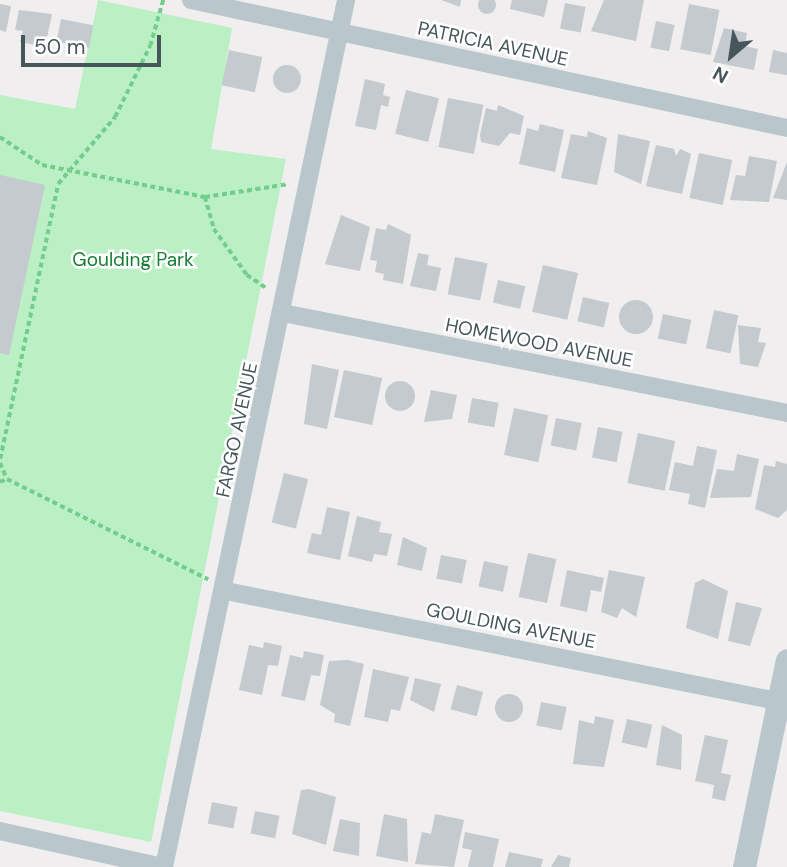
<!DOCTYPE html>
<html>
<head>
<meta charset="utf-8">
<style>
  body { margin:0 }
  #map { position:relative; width:787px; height:867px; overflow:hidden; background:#f0eeee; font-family:"DM Sans",sans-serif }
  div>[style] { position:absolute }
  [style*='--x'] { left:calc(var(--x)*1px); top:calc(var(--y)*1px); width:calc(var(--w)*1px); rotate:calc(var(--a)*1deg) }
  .green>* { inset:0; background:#bbefc4 }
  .building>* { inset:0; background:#c4cace; transform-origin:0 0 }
  .round { border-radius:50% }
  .path>* { height:3.5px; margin-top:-1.75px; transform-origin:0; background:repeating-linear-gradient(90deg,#73cd8d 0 5px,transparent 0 8.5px) }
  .minor>* { height:18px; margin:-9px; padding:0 9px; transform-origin:9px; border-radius:9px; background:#b9c6cb }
  .tertiary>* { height:23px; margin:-11.5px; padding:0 11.5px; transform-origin:11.5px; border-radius:11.5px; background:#b9c6cb }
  span { translate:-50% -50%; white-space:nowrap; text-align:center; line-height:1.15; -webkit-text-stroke:5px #fff; paint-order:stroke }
  .street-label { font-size:19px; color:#46565b }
  .park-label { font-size:19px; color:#167d33 }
  .north { position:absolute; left:696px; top:21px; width:70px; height:70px; -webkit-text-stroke:5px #fff; paint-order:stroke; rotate:209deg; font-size:19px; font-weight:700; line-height:28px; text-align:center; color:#46565b }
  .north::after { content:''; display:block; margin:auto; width:24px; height:32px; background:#46565b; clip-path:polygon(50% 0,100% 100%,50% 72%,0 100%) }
  .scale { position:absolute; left:21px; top:35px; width:140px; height:32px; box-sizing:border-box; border:4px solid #46565b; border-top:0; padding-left:9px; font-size:21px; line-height:24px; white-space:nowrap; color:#46565b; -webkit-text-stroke:5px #fff; paint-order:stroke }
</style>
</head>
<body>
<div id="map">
  <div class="green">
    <div style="clip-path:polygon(98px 0,232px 28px,211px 149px,286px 159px,151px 842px,0 811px,0 95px,75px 109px)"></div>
  </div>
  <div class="building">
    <div class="round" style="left:478px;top:-4px;width:18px;height:18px"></div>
    <div style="clip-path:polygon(441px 0,461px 0,460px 7px)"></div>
    <div style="clip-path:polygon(512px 0,548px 0,544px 17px,510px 9px)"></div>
    <div style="clip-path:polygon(604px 0,644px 0,636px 41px,591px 31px)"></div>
    <div style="left:565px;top:3px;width:21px;height:26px;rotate:11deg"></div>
    <div style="clip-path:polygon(0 4px,11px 6px,6px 32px,0 30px)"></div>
    <div style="left:689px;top:4px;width:31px;height:46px;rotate:11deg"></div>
    <div style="clip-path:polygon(19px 10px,52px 14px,45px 47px,20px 42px,23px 31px,15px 30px)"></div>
    <div style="left:61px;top:19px;width:33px;height:23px;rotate:11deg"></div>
    <div style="left:656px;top:21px;width:19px;height:27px;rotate:12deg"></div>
    <div style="clip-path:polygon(724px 28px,747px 33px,745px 46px,758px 49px,754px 70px,713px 62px)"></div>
    <div style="left:229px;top:50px;width:34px;height:36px;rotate:12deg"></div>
    <div style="clip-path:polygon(773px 50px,787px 53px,787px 75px,769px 72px)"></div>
    <div class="round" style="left:273px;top:65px;width:28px;height:28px"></div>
    <div style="clip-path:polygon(365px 79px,385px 84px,383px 95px,390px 97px,388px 107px,381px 105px,376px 130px,355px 126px)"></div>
    <div style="left:406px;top:90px;width:34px;height:45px;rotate:14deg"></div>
    <div style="left:448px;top:98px;width:36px;height:50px;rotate:11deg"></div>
    <div style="clip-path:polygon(498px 105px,524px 116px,520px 135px,510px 133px,499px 146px,481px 142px,480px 135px,486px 108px,497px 111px)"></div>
    <div style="clip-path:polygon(540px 124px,564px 130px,555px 172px,519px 164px,527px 128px,538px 131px)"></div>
    <div style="clip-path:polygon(588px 131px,607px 138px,597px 185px,561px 178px,571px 134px,587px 137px)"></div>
    <div style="clip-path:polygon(618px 134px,650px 141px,641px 184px,614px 172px)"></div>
    <div style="clip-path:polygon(656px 145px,674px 149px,676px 156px,680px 149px,691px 154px,682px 194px,646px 186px)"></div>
    <div style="left:699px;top:153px;width:34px;height:46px;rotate:12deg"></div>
    <div style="clip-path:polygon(749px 156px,777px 161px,769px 202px,730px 200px,736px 175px,745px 176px)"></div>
    <div style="clip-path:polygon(787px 162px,787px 200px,773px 198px)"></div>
    <div style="clip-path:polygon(0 175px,45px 185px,9px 355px,0 353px)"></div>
    <div style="clip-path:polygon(341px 215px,370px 227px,360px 271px,325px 264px)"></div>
    <div style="clip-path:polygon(388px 224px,411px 235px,403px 284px,383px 280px,384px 274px,375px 272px,377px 261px,370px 260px,376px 228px,386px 230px)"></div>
    <div style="clip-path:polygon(418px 253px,429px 255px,427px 265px,441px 268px,436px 291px,410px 286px)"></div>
    <div style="left:455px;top:257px;width:33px;height:38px;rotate:11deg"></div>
    <div style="left:543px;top:265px;width:36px;height:48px;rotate:13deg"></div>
    <div style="left:498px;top:280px;width:28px;height:23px;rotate:13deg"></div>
    <div style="left:583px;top:297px;width:27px;height:25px;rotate:13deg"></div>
    <div class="round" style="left:619px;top:300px;width:34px;height:34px"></div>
    <div style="left:714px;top:310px;width:25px;height:39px;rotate:12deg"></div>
    <div style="left:663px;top:314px;width:29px;height:25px;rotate:12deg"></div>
    <div style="clip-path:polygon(738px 325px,761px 328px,758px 342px,766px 343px,758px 367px,740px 364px)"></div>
    <div style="clip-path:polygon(312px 364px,339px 370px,327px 429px,304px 424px)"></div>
    <div style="left:344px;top:370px;width:39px;height:48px;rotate:12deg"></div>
    <div class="round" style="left:385px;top:381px;width:30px;height:30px"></div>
    <div style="clip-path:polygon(431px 390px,457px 395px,452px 419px,424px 422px)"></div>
    <div style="left:472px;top:398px;width:27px;height:25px;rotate:10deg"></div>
    <div style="left:514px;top:408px;width:35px;height:48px;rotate:12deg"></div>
    <div style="left:556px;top:418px;width:26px;height:28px;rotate:11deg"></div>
    <div style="left:598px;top:427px;width:25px;height:31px;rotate:11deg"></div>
    <div style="left:638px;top:433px;width:38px;height:51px;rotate:12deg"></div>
    <div style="clip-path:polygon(697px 446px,717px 450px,705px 508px,688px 504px,690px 494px,669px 490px,675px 462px,693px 466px)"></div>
    <div style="clip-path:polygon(737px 454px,759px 459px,751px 497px,710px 498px,717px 469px,734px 471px)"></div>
    <div style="clip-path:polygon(776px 461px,787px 464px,787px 510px,778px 518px,755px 509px,764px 465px,775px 467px)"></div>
    <div style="left:284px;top:473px;width:25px;height:51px;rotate:14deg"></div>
    <div style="clip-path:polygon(327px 507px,350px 512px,340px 560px,307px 553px,312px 533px,321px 535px)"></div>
    <div style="clip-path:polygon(357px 516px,381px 522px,379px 532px,392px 534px,387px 556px,374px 554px,372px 562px,348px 556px)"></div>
    <div style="clip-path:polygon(403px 537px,427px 548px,422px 571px,397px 565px)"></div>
    <div style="left:528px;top:553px;width:29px;height:45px;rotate:12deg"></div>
    <div style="left:441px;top:555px;width:26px;height:24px;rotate:11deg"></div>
    <div style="left:484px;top:561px;width:25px;height:26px;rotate:12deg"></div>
    <div style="clip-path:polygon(567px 570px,604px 578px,601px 592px,591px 590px,587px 612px,560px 606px)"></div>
    <div style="clip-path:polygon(609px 570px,645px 577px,636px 617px,622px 608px,617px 618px,601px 612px)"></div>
    <div style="clip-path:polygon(703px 579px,728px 591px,718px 639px,686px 628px,695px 583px)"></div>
    <div style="clip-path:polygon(736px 602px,762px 608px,750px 646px,728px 641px)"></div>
    <div style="clip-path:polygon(264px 642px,282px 646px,278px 666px,268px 665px,262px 695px,239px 690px,249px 645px,263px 648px)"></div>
    <div style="clip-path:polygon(304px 651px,324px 655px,320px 676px,311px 675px,305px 701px,281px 696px,290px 655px,303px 658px)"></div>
    <div style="clip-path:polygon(348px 660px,364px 664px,350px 726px,334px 722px,335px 714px,320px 705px,329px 661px)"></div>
    <div style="clip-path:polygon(373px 669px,409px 677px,400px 711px,391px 709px,388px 722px,364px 717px)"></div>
    <div style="clip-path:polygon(415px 678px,441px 684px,434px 712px,410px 700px)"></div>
    <div style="left:457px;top:685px;width:27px;height:25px;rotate:15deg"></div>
    <div class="round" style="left:495px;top:694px;width:28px;height:28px"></div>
    <div style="left:541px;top:702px;width:26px;height:24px;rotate:11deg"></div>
    <div style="clip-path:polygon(595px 716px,614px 720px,604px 767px,573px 764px,579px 720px,594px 724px)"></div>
    <div style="left:627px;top:719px;width:26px;height:24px;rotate:13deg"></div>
    <div style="clip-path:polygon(662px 725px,682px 735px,681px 770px,656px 765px)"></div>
    <div style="clip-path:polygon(705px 735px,728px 740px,721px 773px,731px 775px,725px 801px,712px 798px,714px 785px,695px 781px)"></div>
    <div style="clip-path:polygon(309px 789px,336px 797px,326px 845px,292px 834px,301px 790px)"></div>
    <div style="left:212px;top:802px;width:26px;height:22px;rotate:11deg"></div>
    <div style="left:255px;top:811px;width:25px;height:23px;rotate:11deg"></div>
    <div style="clip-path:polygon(384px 814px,407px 819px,408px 862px,376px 856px)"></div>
    <div style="clip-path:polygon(435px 814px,464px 820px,454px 867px,415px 864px,422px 832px,431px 834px)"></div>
    <div style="clip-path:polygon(340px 819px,360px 823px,359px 856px,333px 851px)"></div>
    <div style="clip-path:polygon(465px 832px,499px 839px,493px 867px,468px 867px,472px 850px,462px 848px)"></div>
    <div style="clip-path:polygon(509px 852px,543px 859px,541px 867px,505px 867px)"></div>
    <div style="clip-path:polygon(558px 855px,571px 858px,569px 867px,551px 867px)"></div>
  </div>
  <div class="path">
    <div style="--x:0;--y:137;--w:50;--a:33.7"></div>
    <div style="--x:42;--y:165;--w:166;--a:11.1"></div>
    <div style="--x:205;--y:197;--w:33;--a:74"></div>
    <div style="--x:214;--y:229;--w:57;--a:54.3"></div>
    <div style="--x:247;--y:275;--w:23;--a:34"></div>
    <div style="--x:205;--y:197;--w:85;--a:-8.8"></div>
    <div style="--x:0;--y:459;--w:281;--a:-78.1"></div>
    <div style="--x:58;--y:184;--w:88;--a:-49.6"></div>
    <div style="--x:115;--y:117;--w:79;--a:-63.8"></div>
    <div style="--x:150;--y:46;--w:48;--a:-74.2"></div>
    <div style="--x:0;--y:463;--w:17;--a:66"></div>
    <div style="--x:0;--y:482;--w:8;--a:-23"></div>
    <div style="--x:7;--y:479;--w:225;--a:26.5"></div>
  </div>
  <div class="minor">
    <div style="--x:191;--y:0;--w:610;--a:12.12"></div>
    <div style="--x:283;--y:313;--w:514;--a:11.22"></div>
    <div style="--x:226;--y:591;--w:572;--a:11.29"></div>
    <div style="--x:0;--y:831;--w:167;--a:12.5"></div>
    <div style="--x:164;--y:867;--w:886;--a:-78.14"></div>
  </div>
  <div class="tertiary">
    <div style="--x:744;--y:867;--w:211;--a:-78.3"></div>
  </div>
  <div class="street-label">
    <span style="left:493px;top:44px;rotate:12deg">PATRICIA AVENUE</span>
    <span style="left:539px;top:343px;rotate:11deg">HOMEWOOD AVENUE</span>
    <span style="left:237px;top:430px;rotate:-78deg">FARGO AVENUE</span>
    <span style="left:511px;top:626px;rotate:11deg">GOULDING AVENUE</span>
  </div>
  <div class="park-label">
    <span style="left:133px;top:260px">Goulding Park</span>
  </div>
  <div class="north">N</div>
  <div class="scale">50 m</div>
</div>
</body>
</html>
